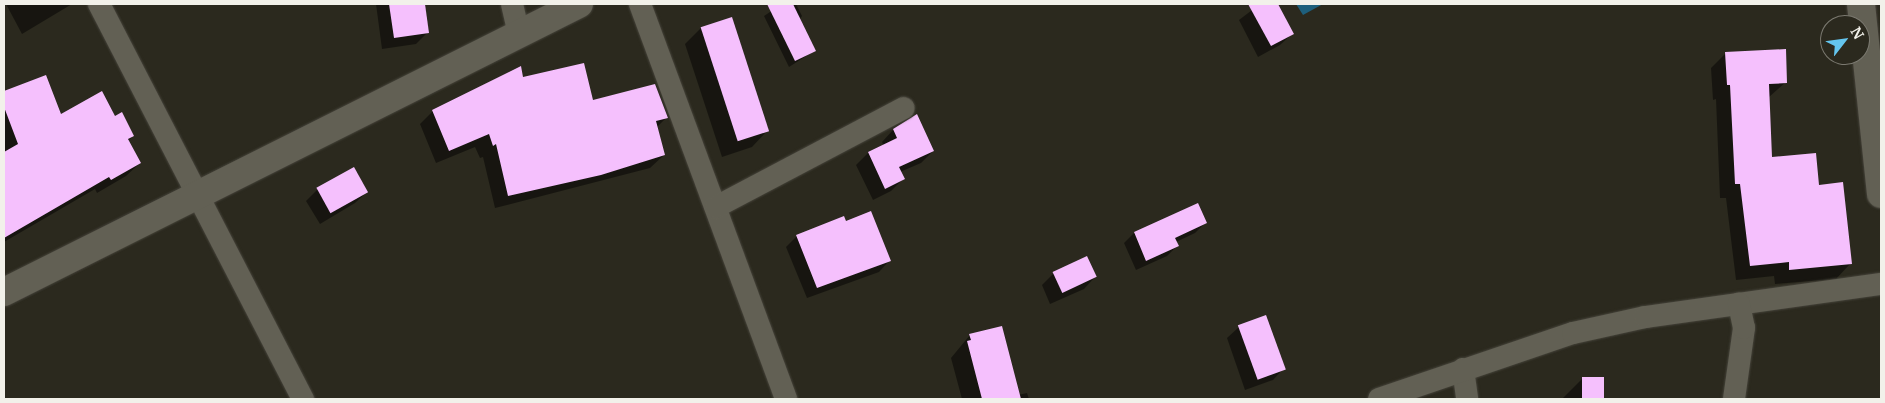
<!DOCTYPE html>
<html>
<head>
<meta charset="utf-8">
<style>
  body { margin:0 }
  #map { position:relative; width:1885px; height:403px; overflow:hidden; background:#2b291e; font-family:Merriweather,serif }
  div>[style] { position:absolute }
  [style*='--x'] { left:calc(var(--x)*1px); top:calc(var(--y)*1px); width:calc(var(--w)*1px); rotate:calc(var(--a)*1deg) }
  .water>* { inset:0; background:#1e5f7c }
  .shadow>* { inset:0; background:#0007 }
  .building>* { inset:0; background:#f5c0fd; transform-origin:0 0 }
  .roads { filter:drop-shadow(0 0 1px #45433a) drop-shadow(0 0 1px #45433a) }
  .street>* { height:22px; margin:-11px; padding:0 11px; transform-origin:11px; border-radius:11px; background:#626054 }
  .secondary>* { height:28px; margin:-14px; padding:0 14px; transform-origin:14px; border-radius:14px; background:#626054 }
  span { translate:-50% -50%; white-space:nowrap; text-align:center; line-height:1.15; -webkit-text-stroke:5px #2b291e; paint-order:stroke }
  .frame { position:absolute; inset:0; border:5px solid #f2f1ea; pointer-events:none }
  .north { position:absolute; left:1820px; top:15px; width:50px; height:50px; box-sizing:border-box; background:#2b291e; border:1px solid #7b7970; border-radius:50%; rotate:60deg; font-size:14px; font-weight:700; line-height:20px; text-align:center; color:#f2f1ea }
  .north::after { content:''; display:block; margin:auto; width:18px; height:22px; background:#64c5ee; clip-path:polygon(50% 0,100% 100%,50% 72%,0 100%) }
</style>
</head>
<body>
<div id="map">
  <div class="water">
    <div style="clip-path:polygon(1296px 4px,1323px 4px,1303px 15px)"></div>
  </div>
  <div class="shadow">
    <div style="clip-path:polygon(6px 4px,72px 4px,22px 34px)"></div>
    <div style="clip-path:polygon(376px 4px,424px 4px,428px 32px,416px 44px,382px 49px)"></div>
    <div style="clip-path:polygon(782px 4px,796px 4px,802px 16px,799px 20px,814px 51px,789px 67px,764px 16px)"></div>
    <div style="clip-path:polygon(1260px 4px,1277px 4px,1292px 34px,1280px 45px,1258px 57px,1239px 20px)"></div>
    <div style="clip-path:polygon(731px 18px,767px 131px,752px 147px,722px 157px,685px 44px,701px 28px)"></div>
    <div style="clip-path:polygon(1726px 53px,1786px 82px,1769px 97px,1771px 158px,1818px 186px,1850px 264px,1836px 279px,1775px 284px,1774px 276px,1736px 280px,1726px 198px,1720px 198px,1716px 99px,1713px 100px,1711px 68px)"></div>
    <div style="clip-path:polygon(45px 76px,60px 116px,133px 136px,128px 141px,140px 163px,126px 176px,97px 193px,95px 189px,4px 242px,4px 92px)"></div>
    <div style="clip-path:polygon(522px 78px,592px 102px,667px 117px,657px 127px,664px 155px,650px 168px,495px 208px,483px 157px,480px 158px,475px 147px,436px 163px,420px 124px,433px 111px)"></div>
    <div style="clip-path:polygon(893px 130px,933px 151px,921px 163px,900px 172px,903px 179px,891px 191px,873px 200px,856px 165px,868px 153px,884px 146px,882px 142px)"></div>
    <div style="clip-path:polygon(318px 189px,367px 192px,355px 203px,320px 224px,306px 201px)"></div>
    <div style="clip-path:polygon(1197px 205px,1205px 223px,1195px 233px,1176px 242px,1177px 246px,1167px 256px,1136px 270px,1124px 243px,1134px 233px)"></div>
    <div style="clip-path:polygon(846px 223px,889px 261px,879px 272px,807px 298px,786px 247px,797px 236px)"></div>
    <div style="clip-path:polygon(1054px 273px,1095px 277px,1084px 289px,1050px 304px,1042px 285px)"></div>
    <div style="clip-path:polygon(1239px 327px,1284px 368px,1273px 380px,1245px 390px,1227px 338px)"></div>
    <div style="clip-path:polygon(970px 335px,1018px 395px,1027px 393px,1029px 399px,962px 399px,951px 358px)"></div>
    <div style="clip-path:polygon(1583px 378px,1603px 378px,1603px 399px,1562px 399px)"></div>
  </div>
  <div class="building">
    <div style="clip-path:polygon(389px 4px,425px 4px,429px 33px,394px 38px)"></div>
    <div style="clip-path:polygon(767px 4px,793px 4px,816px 51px,795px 61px)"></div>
    <div style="clip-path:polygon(1248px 4px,1278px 4px,1294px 34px,1271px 46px)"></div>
    <div style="left:732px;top:17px;width:120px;height:33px;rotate:72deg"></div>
    <div style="clip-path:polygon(1786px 49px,1787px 83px,1769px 84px,1772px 157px,1816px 153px,1819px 185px,1843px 182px,1852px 264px,1789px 270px,1789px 262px,1750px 266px,1740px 184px,1735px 184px,1730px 85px,1727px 85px,1725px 52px)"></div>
    <div style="clip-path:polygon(584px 63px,593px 100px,655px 84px,668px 118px,656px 121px,665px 155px,601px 175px,508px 196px,496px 144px,493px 146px,489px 134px,449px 151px,432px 110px,521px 66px,523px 77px)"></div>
    <div style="clip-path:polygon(46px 75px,61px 114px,102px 91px,115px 116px,122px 112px,134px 136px,128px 139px,141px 163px,111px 180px,109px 177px,4px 238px,4px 152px,18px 144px,4px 107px,4px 91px)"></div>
    <div style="clip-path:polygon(917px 114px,934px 151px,899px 167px,905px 179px,885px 189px,868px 152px,897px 138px,893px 129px)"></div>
    <div style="left:354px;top:167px;width:29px;height:43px;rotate:61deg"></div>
    <div style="clip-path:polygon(1198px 203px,1207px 223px,1175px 238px,1179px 246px,1146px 261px,1134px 232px)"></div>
    <div style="clip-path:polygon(871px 211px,891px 261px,817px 288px,796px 235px,844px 216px,846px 221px)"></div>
    <div style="left:1087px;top:256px;width:23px;height:38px;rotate:65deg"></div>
    <div style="left:1266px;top:315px;width:58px;height:30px;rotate:70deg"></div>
    <div style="clip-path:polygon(1002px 326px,1021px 399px,982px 399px,967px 341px,971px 340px,969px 334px)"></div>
    <div style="left:1582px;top:377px;width:22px;height:22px"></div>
  </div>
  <div class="roads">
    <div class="street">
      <div style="--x:99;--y:4;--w:445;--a:62.7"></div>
      <div style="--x:512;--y:4;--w:32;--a:77"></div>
      <div style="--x:640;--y:4;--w:421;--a:69.7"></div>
      <div style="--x:716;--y:207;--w:212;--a:-27.8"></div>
      <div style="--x:1463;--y:369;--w:30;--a:82"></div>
      <div style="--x:1379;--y:399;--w:205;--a:-18.8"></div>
      <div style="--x:1573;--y:333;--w:74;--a:-12.5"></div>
      <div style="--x:1645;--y:317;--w:238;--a:-8"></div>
      <div style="--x:1734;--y:399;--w:72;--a:-82"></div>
      <div style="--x:1744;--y:328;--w:25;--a:-102"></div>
    </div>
    <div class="secondary">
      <div style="--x:1861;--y:4;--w:191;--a:84"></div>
      <div style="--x:4;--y:292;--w:643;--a:-26.6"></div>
    </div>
  </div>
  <div class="frame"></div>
  <div class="north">N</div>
</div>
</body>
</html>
